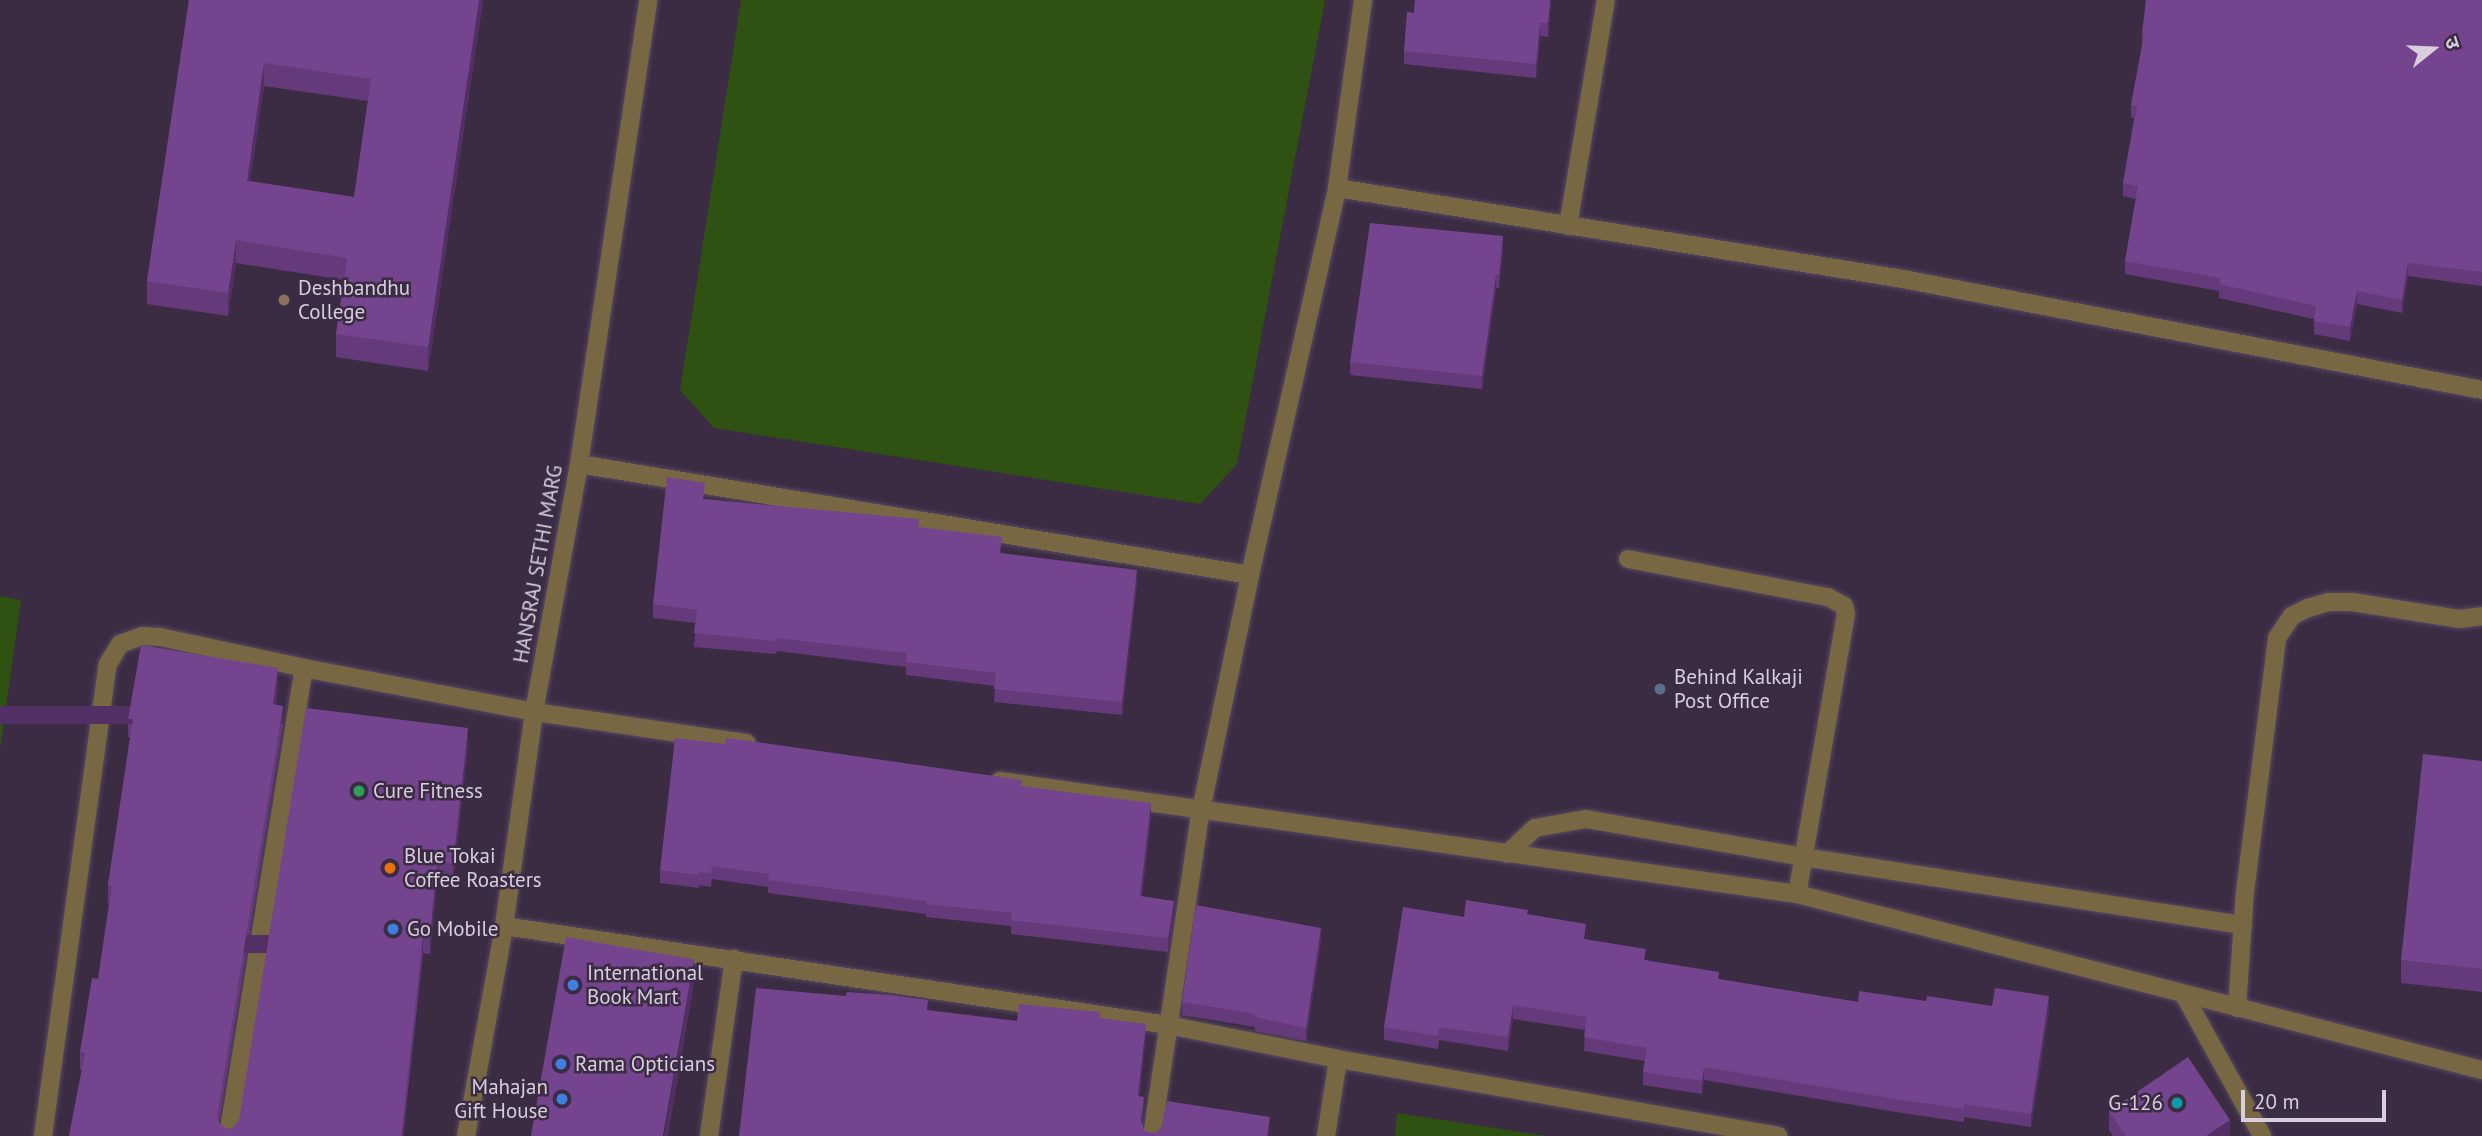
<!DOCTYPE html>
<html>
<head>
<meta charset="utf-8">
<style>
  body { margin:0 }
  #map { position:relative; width:2482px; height:1136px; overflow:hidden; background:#3b2c44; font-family:"PT Sans","Noto Sans Devanagari",sans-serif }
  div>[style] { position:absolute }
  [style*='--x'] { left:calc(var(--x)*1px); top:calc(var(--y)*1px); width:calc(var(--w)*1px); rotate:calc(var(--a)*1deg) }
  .green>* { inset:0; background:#2f5111 }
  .roads { filter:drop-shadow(0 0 2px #574960) drop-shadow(0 0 2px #574960) }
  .minor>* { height:18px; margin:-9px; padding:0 9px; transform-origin:9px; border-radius:9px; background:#776843 }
  .wall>* { inset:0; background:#653a7b }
  .shaded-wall>* { inset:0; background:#523064; transform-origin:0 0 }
  .building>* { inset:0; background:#75448f; transform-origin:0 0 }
  .dots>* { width:19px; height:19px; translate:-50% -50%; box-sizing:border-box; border:4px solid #3b2c44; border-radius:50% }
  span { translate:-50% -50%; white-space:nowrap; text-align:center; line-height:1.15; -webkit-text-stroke:5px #3b2c44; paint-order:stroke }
  .poi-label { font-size:21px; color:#d8cede }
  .left { translate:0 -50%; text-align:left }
  .right { translate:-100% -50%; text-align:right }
  .street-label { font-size:21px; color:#d8cede }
  .north { position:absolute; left:2398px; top:14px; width:70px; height:70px; -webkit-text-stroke:5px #3b2c44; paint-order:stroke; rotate:72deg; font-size:19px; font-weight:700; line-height:28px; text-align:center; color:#d8cede }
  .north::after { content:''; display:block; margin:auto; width:24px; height:32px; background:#d8cede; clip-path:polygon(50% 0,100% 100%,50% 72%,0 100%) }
  .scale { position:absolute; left:2241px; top:1090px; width:145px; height:32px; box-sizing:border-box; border:4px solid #d8cede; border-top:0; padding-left:9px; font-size:21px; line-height:24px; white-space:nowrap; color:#d8cede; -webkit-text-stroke:5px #3b2c44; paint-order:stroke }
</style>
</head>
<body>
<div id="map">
  <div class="green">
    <div style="clip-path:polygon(741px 0,1325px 0,1237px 464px,1200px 504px,714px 428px,680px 390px)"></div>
    <div style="clip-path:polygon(0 596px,21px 600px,0 750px)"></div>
    <div style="clip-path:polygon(1397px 1113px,1547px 1136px,1395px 1136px)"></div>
  </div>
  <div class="roads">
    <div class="minor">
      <div style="--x:1337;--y:188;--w:573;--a:9.13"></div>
      <div style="--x:1903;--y:279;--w:590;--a:10.85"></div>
      <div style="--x:1568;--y:226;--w:229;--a:-80.5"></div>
      <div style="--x:579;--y:464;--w:680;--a:9.39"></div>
      <div style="--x:1628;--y:559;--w:204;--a:10.8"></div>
      <div style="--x:1828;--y:597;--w:18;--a:29"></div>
      <div style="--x:1844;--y:606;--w:8;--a:76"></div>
      <div style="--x:1846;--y:614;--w:284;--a:99.9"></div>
      <div style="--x:1000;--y:781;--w:805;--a:8.07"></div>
      <div style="--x:1797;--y:894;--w:707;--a:14.41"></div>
      <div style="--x:1507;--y:854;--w:38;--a:-43"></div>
      <div style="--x:1535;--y:828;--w:52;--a:-10"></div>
      <div style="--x:1586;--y:819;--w:220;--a:9.9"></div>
      <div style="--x:1803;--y:857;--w:445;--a:8.8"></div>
      <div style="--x:504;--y:926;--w:671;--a:8.48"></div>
      <div style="--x:1168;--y:1025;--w:173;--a:11.3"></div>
      <div style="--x:1338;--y:1059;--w:447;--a:9.9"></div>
      <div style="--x:2184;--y:995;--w:161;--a:61"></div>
      <div style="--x:2237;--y:1008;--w:116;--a:-86.1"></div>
      <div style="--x:2245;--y:892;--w:256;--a:-82.8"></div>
      <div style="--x:2277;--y:638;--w:27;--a:-56"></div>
      <div style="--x:2292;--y:616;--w:18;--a:-27"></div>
      <div style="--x:2308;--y:608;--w:22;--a:-16"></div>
      <div style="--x:2329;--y:602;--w:23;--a:0"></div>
      <div style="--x:2352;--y:602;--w:108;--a:9"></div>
      <div style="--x:2459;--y:619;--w:23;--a:-7"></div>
      <div style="--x:43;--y:1136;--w:476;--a:-82.2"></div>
      <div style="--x:108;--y:664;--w:23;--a:-59"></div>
      <div style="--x:120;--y:644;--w:23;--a:-20"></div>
      <div style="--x:142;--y:636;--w:18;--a:3"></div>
      <div style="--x:160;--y:637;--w:147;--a:12.1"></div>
      <div style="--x:304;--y:668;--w:234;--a:10.8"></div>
      <div style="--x:534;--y:712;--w:215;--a:8.3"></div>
      <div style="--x:228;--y:1136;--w:474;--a:-80.8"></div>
      <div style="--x:466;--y:1136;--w:213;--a:-79.7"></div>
      <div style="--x:504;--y:926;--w:216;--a:-82"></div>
      <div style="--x:534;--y:712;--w:252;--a:-79.7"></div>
      <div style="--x:579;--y:464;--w:469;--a:-81.5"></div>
      <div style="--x:709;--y:1136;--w:179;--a:-82"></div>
      <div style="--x:1152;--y:1136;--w:330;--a:-81.5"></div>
      <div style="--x:1201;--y:810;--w:240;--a:-78.2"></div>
      <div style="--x:1250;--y:575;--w:397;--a:-77.3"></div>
      <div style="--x:1337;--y:188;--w:190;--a:-82.1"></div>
      <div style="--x:1326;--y:1136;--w:78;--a:-81.1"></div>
    </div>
  </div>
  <div class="wall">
    <div style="clip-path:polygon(evenodd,189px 0,483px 0,428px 371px,336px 357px,336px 334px,344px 280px,236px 263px,228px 316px,147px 304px,147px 281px,189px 0,264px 86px,368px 101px,354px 197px,250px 181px,264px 86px)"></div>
    <div style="clip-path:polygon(1415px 0,1551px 0,1548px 37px,1540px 36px,1536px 78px,1404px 64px,1404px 51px,1414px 13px)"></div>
    <div style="clip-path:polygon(2482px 0,2482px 286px,2408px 276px,2402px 313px,2357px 304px,2350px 341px,2314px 334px,2314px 319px,2219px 298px,2219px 291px,2125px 274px,2125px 261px,2136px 199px,2123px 196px,2123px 183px,2134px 118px,2131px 118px,2131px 105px,2142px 47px,2142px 33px)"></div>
    <div style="clip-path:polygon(1503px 249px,1499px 288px,1496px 288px,1482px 389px,1350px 375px,1350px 362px)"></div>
    <div style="clip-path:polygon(705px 499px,919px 527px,1002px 553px,1137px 583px,1122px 715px,994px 702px,995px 686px,906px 675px,906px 667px,777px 651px,776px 654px,694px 647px,696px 623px,653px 618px,653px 604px)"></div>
    <div style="clip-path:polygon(278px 686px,276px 705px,283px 724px,219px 1123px,226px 1129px,233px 1128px,239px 1120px,468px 746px,453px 882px,437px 880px,430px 954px,423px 953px,403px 1136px,69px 1136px,82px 1070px,80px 1070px,80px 1052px,98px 979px,109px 904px,108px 903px,108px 885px,130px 737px,128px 737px,128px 719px)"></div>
    <div style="clip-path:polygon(2482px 761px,2482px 992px,2401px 983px,2401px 960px)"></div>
    <div style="clip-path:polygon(1022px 786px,1151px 816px,1142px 896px,1174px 915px,1168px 952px,1011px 934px,1011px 926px,926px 917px,926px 914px,768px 893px,768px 887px,712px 879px,711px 887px,699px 885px,699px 888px,660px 883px,660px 870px)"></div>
    <div style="clip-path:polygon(1528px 915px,1586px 939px,1646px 960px,1719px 979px,1858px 1002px,1926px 1001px,2049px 1010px,2031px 1127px,1964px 1117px,1964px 1122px,1902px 1113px,1704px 1080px,1702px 1094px,1643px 1085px,1643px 1072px,1645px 1061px,1584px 1051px,1585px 1030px,1513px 1019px,1508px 1051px,1439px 1040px,1438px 1049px,1384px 1040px,1384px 1027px)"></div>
    <div style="clip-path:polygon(1321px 941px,1306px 1041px,1255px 1031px,1255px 1027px,1182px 1015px,1182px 1002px)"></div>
    <div style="clip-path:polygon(2109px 1111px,2230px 1136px,2113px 1136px,2109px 1130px)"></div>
  </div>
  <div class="shaded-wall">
    <div style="clip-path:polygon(479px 0,483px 0,428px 371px,428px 347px)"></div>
    <div style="clip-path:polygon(1550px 0,1551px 0,1548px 37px,1548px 23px)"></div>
    <div style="clip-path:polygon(1540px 23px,1540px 36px,1536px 78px,1536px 64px)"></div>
    <div style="clip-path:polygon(264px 63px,264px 86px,247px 204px,247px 181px)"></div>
    <div style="clip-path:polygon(1503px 236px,1503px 249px,1499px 288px,1499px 275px)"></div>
    <div style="clip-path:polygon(236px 240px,236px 263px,228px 316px,228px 293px)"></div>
    <div style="clip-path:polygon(2408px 263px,2408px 276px,2402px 313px,2402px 300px)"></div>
    <div style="clip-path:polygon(1496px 275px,1496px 288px,1482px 389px,1482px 376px)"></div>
    <div style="clip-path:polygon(2357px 291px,2357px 304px,2350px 341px,2350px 327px)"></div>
    <div style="clip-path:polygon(1137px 570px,1137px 583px,1122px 715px,1122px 702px)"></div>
    <div style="clip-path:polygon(278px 668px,278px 686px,273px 722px,273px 704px)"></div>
    <div style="left:283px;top:706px;width:18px;height:415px;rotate:90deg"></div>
    <div style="clip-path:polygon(468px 728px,468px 746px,453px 882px,453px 864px)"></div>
    <div style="clip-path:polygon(1151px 803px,1151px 816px,1140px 909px,1140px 896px)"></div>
    <div style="clip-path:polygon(437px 862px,437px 880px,430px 954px,430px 936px)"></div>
    <div style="clip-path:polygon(1174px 901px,1174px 915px,1168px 952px,1168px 938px)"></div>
    <div style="clip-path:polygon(1321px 928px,1321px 941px,1306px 1041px,1306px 1028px)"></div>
    <div style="left:423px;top:935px;width:18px;height:202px;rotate:90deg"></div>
    <div style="clip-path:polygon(694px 960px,694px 983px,668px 1136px,664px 1136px)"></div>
    <div style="clip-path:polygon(2049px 996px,2049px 1010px,2031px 1127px,2031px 1114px)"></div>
    <div style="clip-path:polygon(1513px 1005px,1513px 1019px,1508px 1051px,1508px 1037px)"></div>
    <div style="clip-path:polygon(1146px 1024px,1146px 1038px,1138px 1110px,1138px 1096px)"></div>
    <div style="clip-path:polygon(1704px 1067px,1704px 1080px,1702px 1094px,1702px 1081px)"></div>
    <div style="clip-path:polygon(1144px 1097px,1144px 1111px,1141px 1135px,1141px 1121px)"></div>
    <div style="clip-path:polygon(1270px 1117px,1269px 1136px,1267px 1136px)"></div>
    <div style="clip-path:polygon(2230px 1120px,2230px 1136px,2206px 1136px)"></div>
  </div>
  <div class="building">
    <div style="clip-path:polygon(evenodd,189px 0,479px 0,428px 347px,336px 334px,347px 258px,236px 240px,228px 293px,147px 281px,189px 0,264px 63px,371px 79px,354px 197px,247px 181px,264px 63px)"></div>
    <div style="clip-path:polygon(1415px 0,1550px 0,1548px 23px,1540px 23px,1536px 64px,1404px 51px,1407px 12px,1414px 13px)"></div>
    <div style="clip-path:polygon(2146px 0,2482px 0,2482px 272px,2408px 263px,2402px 300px,2357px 291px,2350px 327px,2314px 321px,2316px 306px,2219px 284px,2220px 278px,2125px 261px,2138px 186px,2123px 183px,2137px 106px,2131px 105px,2144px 34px,2142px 33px)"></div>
    <div style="clip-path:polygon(1370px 223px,1503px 236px,1499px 275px,1496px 275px,1482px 376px,1350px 362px)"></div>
    <div style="clip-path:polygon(667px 477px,705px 483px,703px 499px,919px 519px,918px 527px,1002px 537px,1000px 553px,1137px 570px,1122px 702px,994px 689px,996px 673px,906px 662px,907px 653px,777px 638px,776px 641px,694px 633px,697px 610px,653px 604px)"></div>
    <div style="clip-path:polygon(141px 645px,278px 668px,273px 704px,283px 706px,217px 1116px,218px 1122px,226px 1129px,233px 1128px,239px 1120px,306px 708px,468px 728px,453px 864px,437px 862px,430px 936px,423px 935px,401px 1136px,69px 1136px,85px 1053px,80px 1052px,92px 978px,98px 979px,112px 886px,108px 885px,133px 719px,128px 719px)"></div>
    <div style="clip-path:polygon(675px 738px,725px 744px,726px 738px,743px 740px,1022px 780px,1021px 786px,1151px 803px,1140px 896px,1174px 901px,1168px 938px,1011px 920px,1012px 913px,926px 904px,926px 901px,768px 880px,769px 874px,712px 866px,711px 873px,699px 872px,699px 875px,660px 870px)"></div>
    <div style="clip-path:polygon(2423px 754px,2482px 761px,2482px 969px,2401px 960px)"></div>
    <div style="clip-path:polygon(1466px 900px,1528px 910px,1527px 914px,1586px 924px,1584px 939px,1646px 949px,1644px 960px,1719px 972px,1718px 979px,1858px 1002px,1859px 991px,1926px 1001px,1927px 996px,1992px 1006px,1995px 988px,2049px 996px,2031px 1114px,1964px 1104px,1964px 1109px,1902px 1100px,1704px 1067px,1702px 1081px,1643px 1072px,1647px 1048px,1584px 1037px,1587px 1017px,1513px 1005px,1508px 1037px,1439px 1027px,1438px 1036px,1384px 1027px,1403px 907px,1464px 917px)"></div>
    <div style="clip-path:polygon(1196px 905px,1321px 928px,1306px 1028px,1255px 1017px,1255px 1014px,1182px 1002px)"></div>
    <div style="left:566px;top:937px;width:130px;height:202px;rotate:10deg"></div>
    <div style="clip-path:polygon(756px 988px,846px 996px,847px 992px,890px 995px,928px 1000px,927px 1010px,1017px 1021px,1019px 1004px,1100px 1012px,1100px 1018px,1146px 1024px,1138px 1096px,1144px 1097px,1141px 1121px,1145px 1131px,1155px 1133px,1161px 1128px,1167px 1101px,1270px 1117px,1267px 1136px,739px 1136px)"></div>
    <div style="clip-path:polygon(2188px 1057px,2230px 1120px,2206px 1136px,2126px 1136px,2109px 1111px)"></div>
  </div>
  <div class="dots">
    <div style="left:284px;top:300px;background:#8d6e63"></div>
    <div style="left:1660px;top:689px;background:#5c6f8a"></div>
    <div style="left:359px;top:791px;background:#2e9e5b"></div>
    <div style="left:390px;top:868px;background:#e8710a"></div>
    <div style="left:393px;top:929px;background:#3f7fe0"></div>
    <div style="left:573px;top:985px;background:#3f7fe0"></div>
    <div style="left:561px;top:1064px;background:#3f7fe0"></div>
    <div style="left:562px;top:1099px;background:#3f7fe0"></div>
    <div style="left:2177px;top:1103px;background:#0f9aa8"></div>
  </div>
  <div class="poi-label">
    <span class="left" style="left:298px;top:300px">Deshbandhu<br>College</span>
    <span class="left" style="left:1674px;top:689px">Behind Kalkaji<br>Post Office</span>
    <span class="left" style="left:373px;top:791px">Cure Fitness</span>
    <span class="left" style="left:404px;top:868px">Blue Tokai<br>Coffee Roasters</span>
    <span class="left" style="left:407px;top:929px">Go Mobile</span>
    <span class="left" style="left:587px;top:985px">International<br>Book Mart</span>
    <span class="left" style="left:575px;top:1064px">Rama Opticians</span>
    <span class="right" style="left:548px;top:1099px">Mahajan<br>Gift House</span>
    <span class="right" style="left:2163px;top:1103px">G-126</span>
  </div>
  <div class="street-label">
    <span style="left:538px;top:564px;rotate:-80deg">HANSRAJ SETHI MARG</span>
  </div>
  <div class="north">उ</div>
  <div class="scale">20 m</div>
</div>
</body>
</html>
